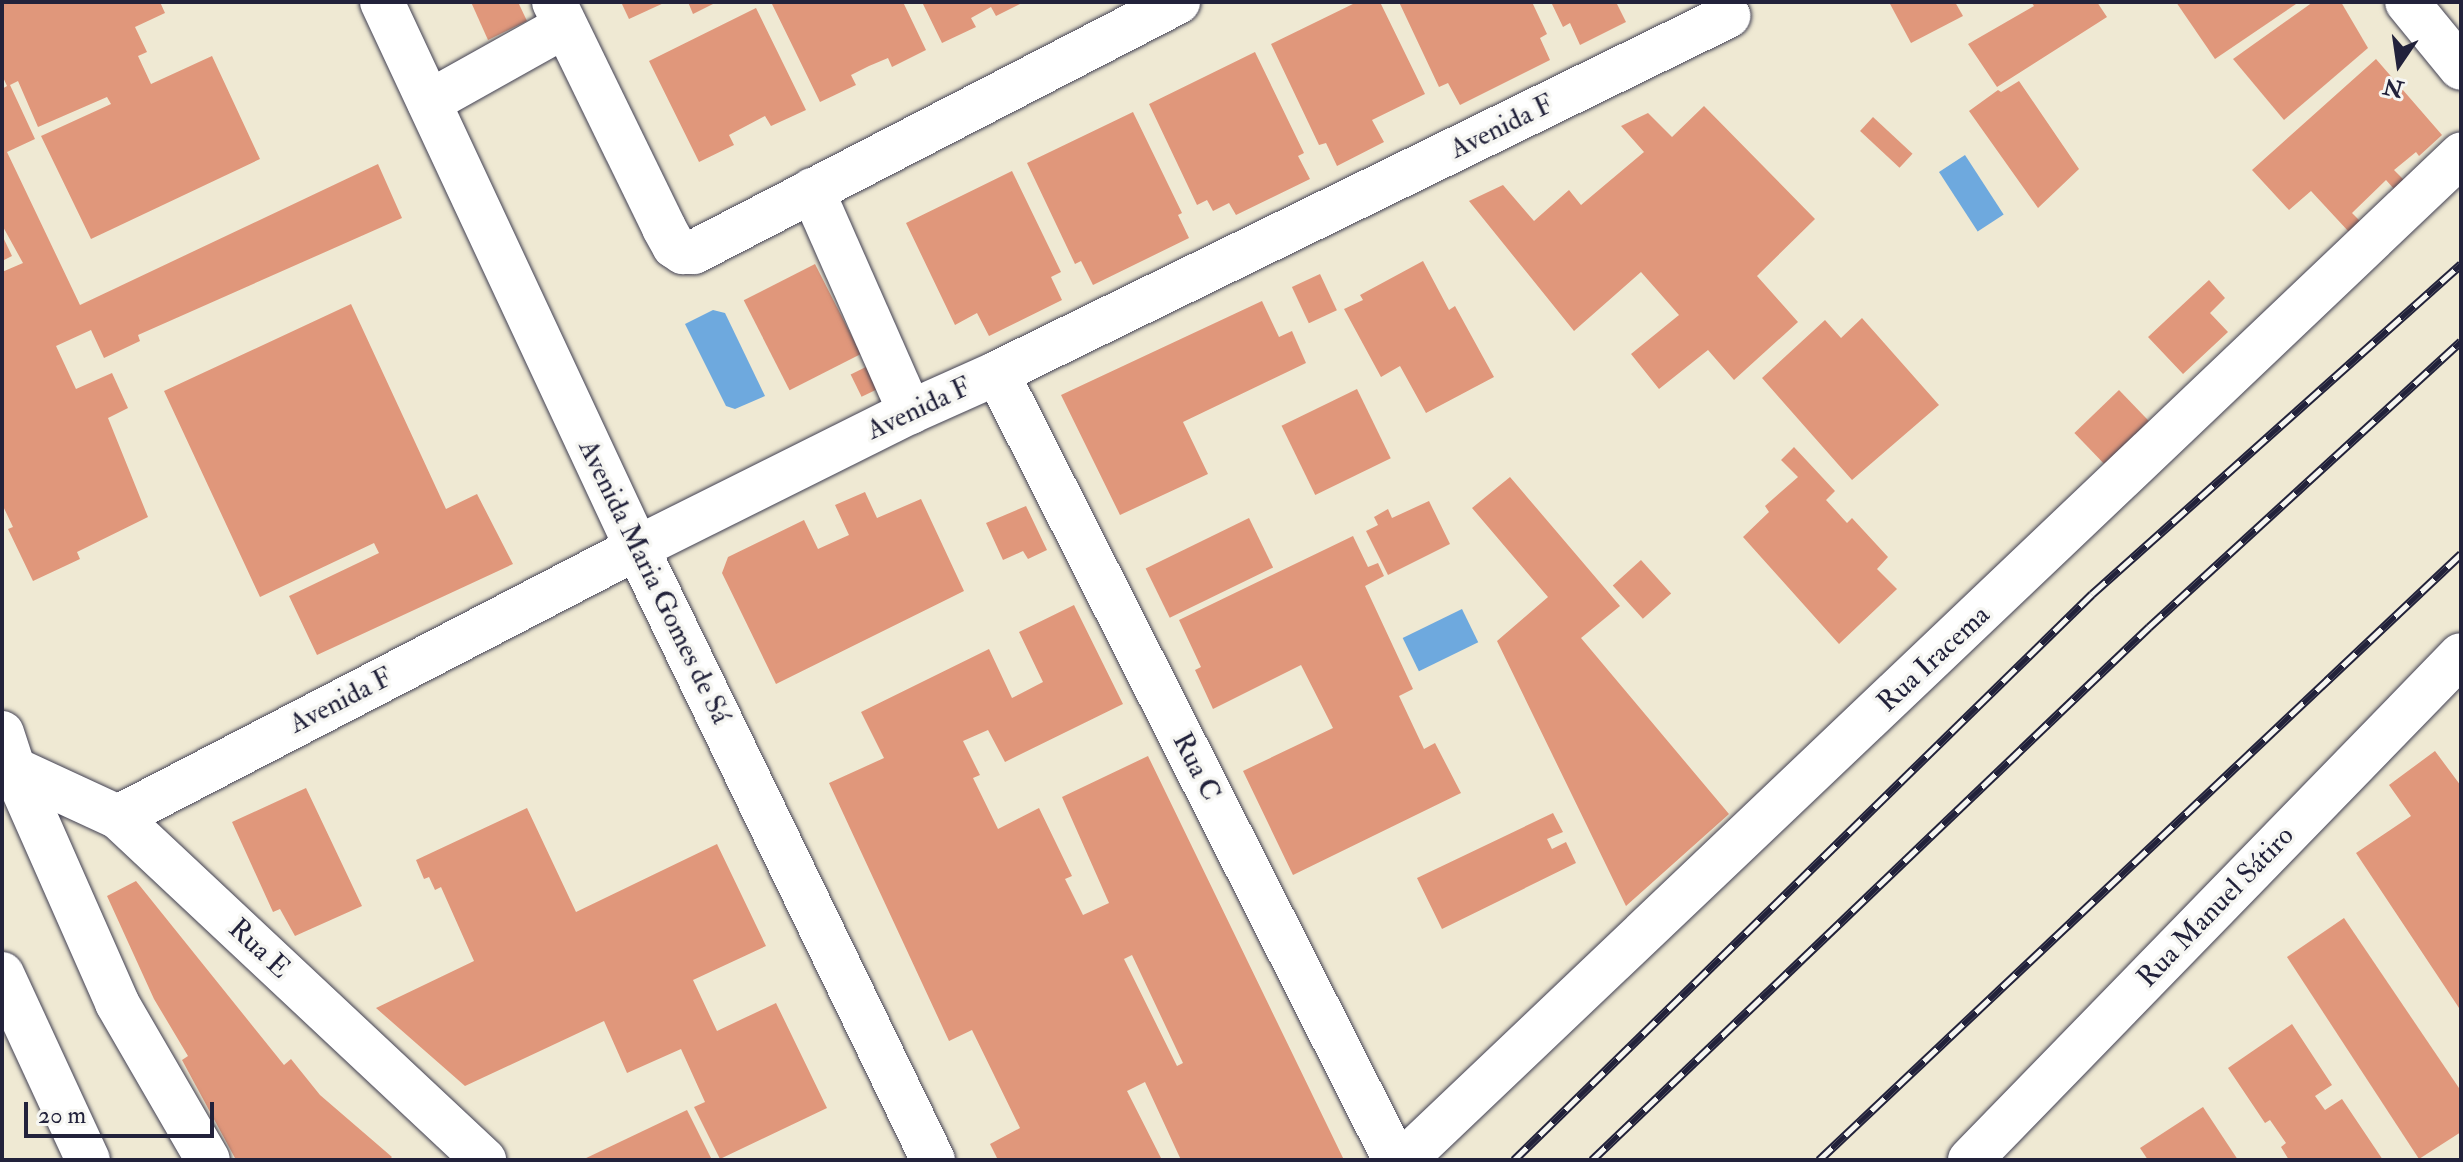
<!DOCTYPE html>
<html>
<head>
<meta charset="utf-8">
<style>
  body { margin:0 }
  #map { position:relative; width:2463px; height:1162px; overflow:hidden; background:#efe9d3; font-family:"IM FELL Double Pica",serif }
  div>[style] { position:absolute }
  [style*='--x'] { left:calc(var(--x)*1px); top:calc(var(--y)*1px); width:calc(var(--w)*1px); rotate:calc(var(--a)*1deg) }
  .water>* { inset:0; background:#6ea9de; transform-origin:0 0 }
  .building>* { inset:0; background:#e0977b; transform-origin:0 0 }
  .roads { filter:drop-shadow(0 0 2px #414052) drop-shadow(0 0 2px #414052) }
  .minor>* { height:44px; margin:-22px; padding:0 22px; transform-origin:22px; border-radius:22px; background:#fff }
  .tertiary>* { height:44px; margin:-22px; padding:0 22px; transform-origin:22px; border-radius:22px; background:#fff }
  .rail>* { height:9px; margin-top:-4.5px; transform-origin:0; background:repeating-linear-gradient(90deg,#f6f6f2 0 18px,#22223b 0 36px); box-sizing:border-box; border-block:2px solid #22223b }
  span { translate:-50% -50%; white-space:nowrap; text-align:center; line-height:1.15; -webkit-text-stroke:7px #f6f6f2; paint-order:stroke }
  .street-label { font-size:28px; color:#22223b }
  .frame { position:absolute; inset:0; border:4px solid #22223b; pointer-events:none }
  .north { position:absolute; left:2359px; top:24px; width:80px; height:80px; -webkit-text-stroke:6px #f6f6f2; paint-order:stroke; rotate:193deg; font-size:22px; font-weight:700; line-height:32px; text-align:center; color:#22223b }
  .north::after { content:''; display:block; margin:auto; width:28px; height:36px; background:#22223b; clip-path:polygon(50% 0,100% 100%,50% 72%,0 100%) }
  .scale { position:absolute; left:24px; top:1102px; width:190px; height:36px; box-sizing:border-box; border:4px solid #22223b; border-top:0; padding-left:10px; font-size:24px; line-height:28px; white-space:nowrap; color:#22223b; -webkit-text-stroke:6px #f6f6f2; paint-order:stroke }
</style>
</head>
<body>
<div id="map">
  <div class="water">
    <div style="left:1965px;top:155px;width:71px;height:31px;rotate:57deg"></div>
    <div style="clip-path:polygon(713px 310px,725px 313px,765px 396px,735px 409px,726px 406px,685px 324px)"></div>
    <div style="left:1462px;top:609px;width:37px;height:66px;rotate:64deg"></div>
  </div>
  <div class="building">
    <div style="clip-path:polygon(2px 2px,160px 2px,165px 13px,135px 27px,147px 52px,138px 56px,151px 84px,212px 56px,260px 159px,91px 239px,41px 136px,111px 104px,107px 97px,38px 127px,18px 81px,10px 85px,35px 139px,7px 152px,80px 305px,378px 164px,402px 218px,138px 335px,140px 341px,104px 358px,91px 330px,56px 346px,76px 389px,112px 373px,128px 408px,108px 418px,148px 517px,77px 552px,80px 559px,33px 581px,8px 529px,13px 527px,2px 504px,2px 272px,23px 263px,2px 225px,2px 89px,7px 86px,2px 75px)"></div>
    <div style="clip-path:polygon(471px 2px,518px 2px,527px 21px,488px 40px)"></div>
    <div style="clip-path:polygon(621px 2px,666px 2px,629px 19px)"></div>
    <div style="clip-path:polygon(688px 2px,717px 2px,693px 14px)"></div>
    <div style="clip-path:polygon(771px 2px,903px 2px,926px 50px,892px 67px,888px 58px,869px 66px,851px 75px,856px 85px,820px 102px)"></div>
    <div style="clip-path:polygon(922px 2px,1024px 2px,996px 16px,991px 7px,971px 18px,976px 27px,942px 43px)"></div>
    <div style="clip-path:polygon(1357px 2px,1380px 2px,1425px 94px,1372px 120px,1384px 142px,1337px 166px,1326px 143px,1319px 145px,1271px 44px)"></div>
    <div style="clip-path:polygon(1399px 2px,1532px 2px,1547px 34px,1540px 38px,1550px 60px,1460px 105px,1448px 83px,1439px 87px)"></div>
    <div style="clip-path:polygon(1551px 2px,1616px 2px,1626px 22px,1580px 45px,1570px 23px,1563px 27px)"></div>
    <div style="clip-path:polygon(1889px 2px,1955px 2px,1963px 16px,1911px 43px)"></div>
    <div style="clip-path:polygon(2031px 2px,2097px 2px,2107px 17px,1997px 87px,1968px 44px,2034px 6px)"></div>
    <div style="clip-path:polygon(2176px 2px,2299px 2px,2215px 59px)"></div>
    <div style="clip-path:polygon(2313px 2px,2341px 2px,2368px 48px,2284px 120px,2233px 59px)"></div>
    <div style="clip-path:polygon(756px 8px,806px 110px,771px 126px,765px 116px,729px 135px,734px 145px,699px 162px,649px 61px)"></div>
    <div style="clip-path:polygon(1255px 52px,1304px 153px,1298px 156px,1310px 179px,1236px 215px,1229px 203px,1213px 211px,1207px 200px,1197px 205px,1149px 104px)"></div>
    <div style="clip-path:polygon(2376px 59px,2442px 135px,2419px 156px,2416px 152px,2394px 170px,2404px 180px,2394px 189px,2386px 180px,2352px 213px,2360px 221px,2349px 232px,2311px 191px,2289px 210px,2252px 170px)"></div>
    <div style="clip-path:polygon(2019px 81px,2079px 169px,2038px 208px,1969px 111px,1998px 90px,2001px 92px)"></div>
    <div style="clip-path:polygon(1704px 106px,1815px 219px,1757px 276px,1798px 322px,1734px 380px,1708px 350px,1659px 389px,1631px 354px,1679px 315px,1641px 272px,1574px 331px,1469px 201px,1503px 185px,1534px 221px,1569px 190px,1581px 205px,1644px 152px,1621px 126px,1648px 113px,1672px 137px)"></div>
    <div style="clip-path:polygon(1133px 112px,1182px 213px,1178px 215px,1189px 238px,1093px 285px,1081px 261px,1075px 264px,1027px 163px)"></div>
    <div style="left:1873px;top:117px;width:54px;height:19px;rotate:43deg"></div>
    <div style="clip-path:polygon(1012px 171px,1061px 272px,1051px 277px,1062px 300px,989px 336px,977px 313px,955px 325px,906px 223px)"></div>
    <div style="clip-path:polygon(2px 235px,12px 256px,2px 261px)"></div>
    <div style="clip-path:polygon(1423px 261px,1449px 310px,1455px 306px,1494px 377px,1426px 413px,1400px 366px,1381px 377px,1344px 309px,1363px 300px,1360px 295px)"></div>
    <div style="left:815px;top:264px;width:101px;height:80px;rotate:63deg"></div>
    <div style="left:1320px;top:274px;width:40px;height:31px;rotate:65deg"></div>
    <div style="clip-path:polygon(2209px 280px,2225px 298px,2210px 313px,2228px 332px,2183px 374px,2148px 337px)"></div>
    <div style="clip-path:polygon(1262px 301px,1279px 337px,1292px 331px,1306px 363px,1183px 422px,1208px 474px,1120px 515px,1061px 395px)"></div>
    <div style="clip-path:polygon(351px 304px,446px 509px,477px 494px,513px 564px,317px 655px,289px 596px,379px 553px,374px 543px,260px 597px,164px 391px)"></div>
    <div style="clip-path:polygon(1862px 318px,1939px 405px,1852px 480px,1762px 378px,1825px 320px,1841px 338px)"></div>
    <div style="left:874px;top:363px;width:25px;height:26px;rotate:64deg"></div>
    <div style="left:1357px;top:389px;width:77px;height:84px;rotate:64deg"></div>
    <div style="left:2119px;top:390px;width:43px;height:62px;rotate:46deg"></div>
    <div style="clip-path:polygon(1794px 447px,1835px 491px,1826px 500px,1847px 523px,1852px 518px,1888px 557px,1877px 569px,1897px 589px,1839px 644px,1743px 537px,1769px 512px,1765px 506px,1798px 477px,1781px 460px)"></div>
    <div style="clip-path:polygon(1510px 477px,1620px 606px,1581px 638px,1729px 814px,1626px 906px,1497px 641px,1548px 597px,1472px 508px)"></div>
    <div style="clip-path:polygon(865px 492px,877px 518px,921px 499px,964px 591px,776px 684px,722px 573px,728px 557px,804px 520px,818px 549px,849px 535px,835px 505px)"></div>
    <div style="clip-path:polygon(1429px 501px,1450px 544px,1388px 575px,1366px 531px,1378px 525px,1374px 517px,1388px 509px,1392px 518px)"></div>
    <div style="clip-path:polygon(1026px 506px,1047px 550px,1028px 559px,1023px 551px,1003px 560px,986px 523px)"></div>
    <div style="left:1249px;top:518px;width:55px;height:115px;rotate:64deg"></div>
    <div style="clip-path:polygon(1353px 536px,1368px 567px,1378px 563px,1384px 576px,1365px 586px,1413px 689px,1399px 696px,1424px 749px,1435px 743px,1461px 793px,1293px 875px,1243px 771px,1333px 728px,1301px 665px,1213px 709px,1195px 670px,1201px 667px,1179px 620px)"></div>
    <div style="left:1641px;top:560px;width:45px;height:38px;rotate:48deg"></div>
    <div style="clip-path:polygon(evenodd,1074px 605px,1123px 704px,1005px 762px,988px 730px,963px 741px,980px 775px,973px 778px,998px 829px,1039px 808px,1072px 876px,1065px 879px,1083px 915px,1109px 903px,1062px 797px,1148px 756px,1344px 1160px,1181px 1160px,1145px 1082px,1127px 1091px,1162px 1160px,998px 1160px,990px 1144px,1020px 1128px,972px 1030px,949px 1041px,829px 783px,884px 758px,861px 712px,989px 649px,1012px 698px,1043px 682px,1019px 632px,1074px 605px,1132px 955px,1183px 1063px,1177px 1066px,1124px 959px,1132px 955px)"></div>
    <div style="clip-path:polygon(2435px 751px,2461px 786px,2461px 1011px,2356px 853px,2411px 816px,2389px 785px)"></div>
    <div style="clip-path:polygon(306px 788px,362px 906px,295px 936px,280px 909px,273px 912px,232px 822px)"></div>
    <div style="clip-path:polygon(527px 808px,576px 912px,717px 844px,766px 946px,693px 980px,717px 1031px,776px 1003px,827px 1108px,720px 1159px,694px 1107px,705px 1102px,681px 1049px,627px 1073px,604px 1021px,465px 1086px,376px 1008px,474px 961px,441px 887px,435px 890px,429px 877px,424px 879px,416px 860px)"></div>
    <div style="clip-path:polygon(1553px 813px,1563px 832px,1547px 839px,1552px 849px,1566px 842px,1576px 863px,1442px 929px,1417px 878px)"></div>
    <div style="clip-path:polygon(136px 881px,284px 1065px,291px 1059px,320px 1095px,392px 1157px,389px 1160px,236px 1160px,182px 1060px,188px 1056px,154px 999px,107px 896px)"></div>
    <div style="clip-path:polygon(2344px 918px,2461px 1091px,2461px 1132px,2419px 1159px,2287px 957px)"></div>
    <div style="clip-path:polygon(2292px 1024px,2332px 1085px,2315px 1096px,2325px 1110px,2342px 1099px,2383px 1160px,2289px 1160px,2281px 1147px,2286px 1143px,2270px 1120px,2265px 1123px,2228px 1068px)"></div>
    <div style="clip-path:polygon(2203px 1107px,2238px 1160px,2148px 1160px,2140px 1148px)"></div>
    <div style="clip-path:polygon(687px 1110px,712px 1160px,582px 1160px)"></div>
  </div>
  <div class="roads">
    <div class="minor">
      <div style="--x:382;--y:2;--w:603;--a:64.97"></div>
      <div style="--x:637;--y:548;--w:680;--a:64.19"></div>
      <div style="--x:554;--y:2;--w:251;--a:64"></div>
      <div style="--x:664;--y:228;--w:21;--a:61"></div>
      <div style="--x:674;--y:246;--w:11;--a:34"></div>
      <div style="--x:683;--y:252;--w:11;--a:0"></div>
      <div style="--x:694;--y:252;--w:545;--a:-27.32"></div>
      <div style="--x:2407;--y:2;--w:85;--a:50.7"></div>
      <div style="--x:429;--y:102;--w:156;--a:-29.2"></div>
      <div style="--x:812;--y:190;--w:243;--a:66.2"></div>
      <div style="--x:997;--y:373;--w:882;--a:63.17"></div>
      <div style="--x:2;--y:733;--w:38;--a:72"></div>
      <div style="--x:14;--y:769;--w:256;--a:66.2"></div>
      <div style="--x:117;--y:1003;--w:181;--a:59.9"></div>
      <div style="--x:14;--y:769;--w:115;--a:24.8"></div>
      <div style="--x:118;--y:817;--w:502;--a:43.14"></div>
      <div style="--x:118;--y:817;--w:585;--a:-27.4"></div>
      <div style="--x:637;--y:548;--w:305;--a:-26.5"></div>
      <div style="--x:910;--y:412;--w:95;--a:-24.1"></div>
      <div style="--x:997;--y:373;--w:814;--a:-26.03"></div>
      <div style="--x:1404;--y:1160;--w:1459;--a:-43.56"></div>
      <div style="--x:1970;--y:1160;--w:704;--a:-45.81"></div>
    </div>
    <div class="tertiary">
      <div style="--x:2;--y:974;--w:205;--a:65.2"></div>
    </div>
  </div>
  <div class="rail">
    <div style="--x:1514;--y:1160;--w:809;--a:-44.4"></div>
    <div style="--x:2092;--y:594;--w:495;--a:-41.8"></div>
    <div style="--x:1592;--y:1160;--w:771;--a:-43.74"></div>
    <div style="--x:2149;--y:627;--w:423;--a:-42.5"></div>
    <div style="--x:1819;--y:1160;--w:883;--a:-43.35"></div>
  </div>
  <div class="street-label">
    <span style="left:1502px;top:127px;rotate:-26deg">Avenida F</span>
    <span style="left:919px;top:409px;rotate:-25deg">Avenida F</span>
    <span style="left:654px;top:582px;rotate:64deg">Avenida Maria Gomes de Sá</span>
    <span style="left:1934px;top:659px;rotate:-43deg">Rua Iracema</span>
    <span style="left:341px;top:701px;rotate:-27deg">Avenida F</span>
    <span style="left:1196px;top:767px;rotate:63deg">Rua C</span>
    <span style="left:2216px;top:907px;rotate:-46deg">Rua Manuel Sátiro</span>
    <span style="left:259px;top:949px;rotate:43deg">Rua E</span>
  </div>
  <div class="frame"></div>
  <div class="north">N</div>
  <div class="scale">20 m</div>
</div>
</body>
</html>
